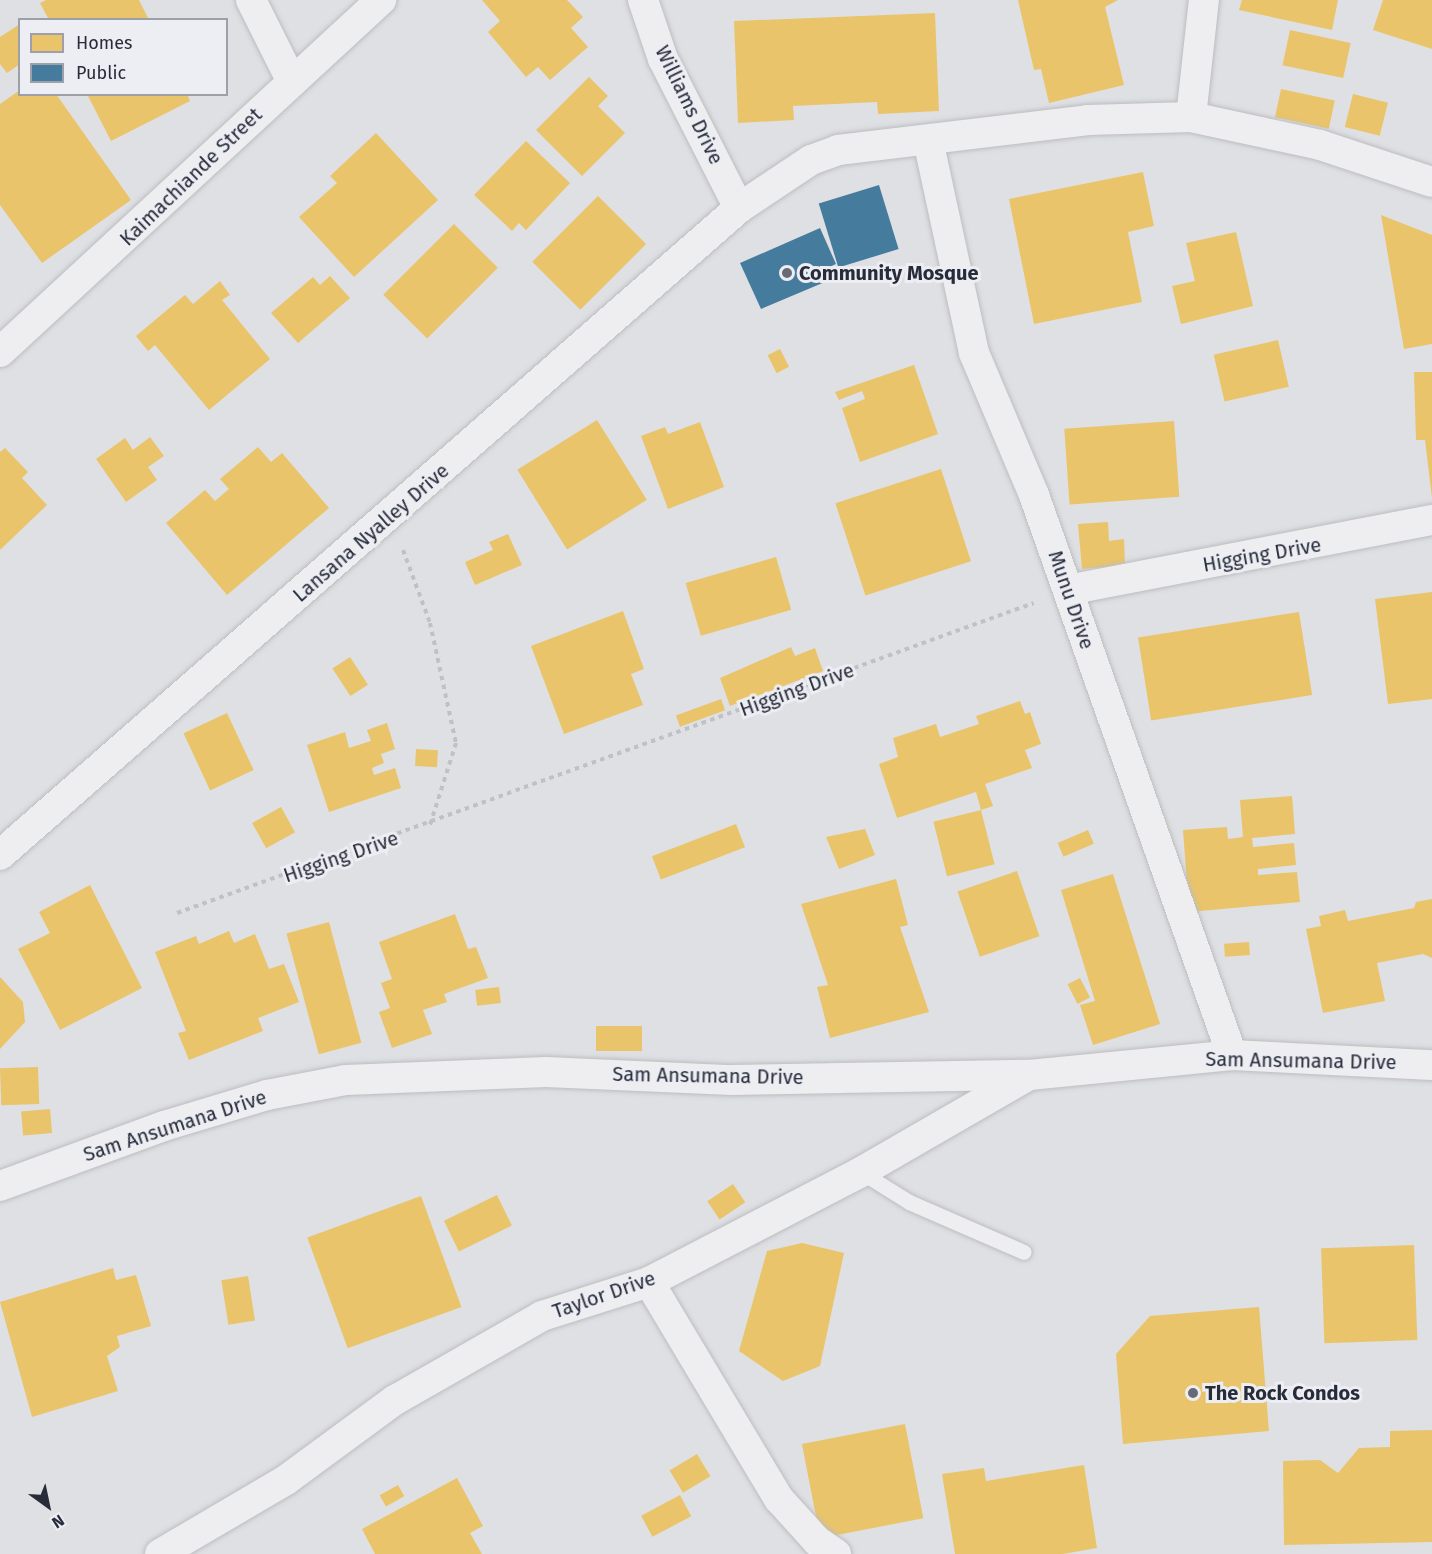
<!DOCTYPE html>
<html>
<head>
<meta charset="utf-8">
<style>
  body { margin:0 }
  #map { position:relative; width:1432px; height:1554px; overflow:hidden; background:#dfe0e3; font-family:"Fira Sans",sans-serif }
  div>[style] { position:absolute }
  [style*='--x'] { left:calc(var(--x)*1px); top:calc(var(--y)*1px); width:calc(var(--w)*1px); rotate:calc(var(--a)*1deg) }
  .homes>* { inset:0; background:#e9c46a; transform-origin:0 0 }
  .public>* { inset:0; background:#457b9d; transform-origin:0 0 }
  .path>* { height:4px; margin-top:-2px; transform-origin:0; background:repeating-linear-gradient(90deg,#c0c1c6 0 4.5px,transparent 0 9px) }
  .roads { filter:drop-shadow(0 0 2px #bcbdc0) drop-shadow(0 0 2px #bcbdc0) }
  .service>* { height:15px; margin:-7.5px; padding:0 7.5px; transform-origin:7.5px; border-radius:7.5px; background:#eeeef0 }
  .minor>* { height:30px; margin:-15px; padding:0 15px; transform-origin:15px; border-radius:15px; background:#eeeef0 }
  .dots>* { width:16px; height:16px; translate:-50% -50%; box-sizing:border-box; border:3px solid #eceef3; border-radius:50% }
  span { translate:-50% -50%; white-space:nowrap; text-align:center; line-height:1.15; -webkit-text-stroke:6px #eceef3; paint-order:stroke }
  .street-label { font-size:20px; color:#282c3a }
  .poi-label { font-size:20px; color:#282c3a; font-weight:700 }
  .left { translate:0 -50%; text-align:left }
  .legend { position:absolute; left:18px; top:18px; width:210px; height:78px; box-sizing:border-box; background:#eceef3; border:2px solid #9ea0a9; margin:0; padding:8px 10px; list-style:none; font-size:18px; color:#282c3a }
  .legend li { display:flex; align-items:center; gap:12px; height:30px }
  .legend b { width:30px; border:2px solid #9ea0a9 }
  .north { position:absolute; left:18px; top:1476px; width:60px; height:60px; -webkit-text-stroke:4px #eceef3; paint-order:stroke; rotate:147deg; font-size:16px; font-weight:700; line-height:24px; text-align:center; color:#282c3a }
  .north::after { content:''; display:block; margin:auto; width:21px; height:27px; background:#282c3a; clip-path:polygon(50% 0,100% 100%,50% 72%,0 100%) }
</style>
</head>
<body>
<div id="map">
  <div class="homes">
    <div style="clip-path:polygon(46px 0,139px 0,149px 20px,49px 20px,40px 3px)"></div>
    <div style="clip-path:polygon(482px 0,567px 0,583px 17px,571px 28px,588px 47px,550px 80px,538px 67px,526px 77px,488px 32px,500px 21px)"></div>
    <div style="clip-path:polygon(1018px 0,1118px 0,1105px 7px,1124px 85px,1049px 103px,1041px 69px,1034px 70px)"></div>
    <div style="clip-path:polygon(1242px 0,1338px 0,1332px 30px,1239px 10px)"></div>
    <div style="clip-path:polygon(1383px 0,1432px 0,1432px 49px,1373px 30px)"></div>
    <div style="clip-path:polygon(935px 13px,939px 111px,878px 114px,877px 102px,793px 106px,794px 120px,738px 123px,734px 21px)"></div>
    <div style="clip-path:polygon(20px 24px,20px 64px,7px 73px,0 64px,0 37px)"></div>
    <div style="left:1290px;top:30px;width:62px;height:36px;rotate:12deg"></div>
    <div style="clip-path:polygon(589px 77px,608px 96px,598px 106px,625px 133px,582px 176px,536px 130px)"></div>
    <div style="left:1281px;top:89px;width:55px;height:29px;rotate:12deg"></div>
    <div style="clip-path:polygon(20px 90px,20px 94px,56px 94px,131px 200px,42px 263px,0 205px,0 104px)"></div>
    <div style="clip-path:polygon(87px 94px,187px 94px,190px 101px,111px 141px)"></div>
    <div style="left:1353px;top:94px;width:36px;height:34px;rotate:14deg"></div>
    <div style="clip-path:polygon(376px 133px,438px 200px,354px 277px,299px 217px,337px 183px,330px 176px)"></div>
    <div style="clip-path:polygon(526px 141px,570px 183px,526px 230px,519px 223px,512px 231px,474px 195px)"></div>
    <div style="clip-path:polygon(1143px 172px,1154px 226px,1128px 232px,1142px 302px,1034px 324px,1009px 199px)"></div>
    <div style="left:598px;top:196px;width:68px;height:93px;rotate:45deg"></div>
    <div style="clip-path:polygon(1381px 215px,1432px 235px,1432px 344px,1404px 349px)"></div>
    <div style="left:454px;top:224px;width:62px;height:100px;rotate:45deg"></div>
    <div style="clip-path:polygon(1236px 232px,1253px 306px,1181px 324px,1172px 286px,1195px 281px,1186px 243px)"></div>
    <div style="clip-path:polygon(330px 276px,350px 298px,298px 343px,271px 313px,313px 277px,320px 285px)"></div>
    <div style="clip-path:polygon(220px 281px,230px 295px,222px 300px,270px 359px,209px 410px,155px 345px,148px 351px,136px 336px,185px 295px,193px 304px)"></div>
    <div style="left:1278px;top:340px;width:48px;height:66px;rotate:77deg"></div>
    <div style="left:780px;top:349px;width:20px;height:14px;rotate:63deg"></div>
    <div style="clip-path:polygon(914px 365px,938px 434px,860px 462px,842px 408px,865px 399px,862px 391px,839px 400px,835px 392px)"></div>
    <div style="clip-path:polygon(1414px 372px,1432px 372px,1432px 498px,1425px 440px,1416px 440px)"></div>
    <div style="left:597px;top:420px;width:94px;height:94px;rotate:58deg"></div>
    <div style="left:1174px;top:421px;width:76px;height:110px;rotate:86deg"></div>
    <div style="clip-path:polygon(700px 422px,724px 487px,668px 509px,641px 436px,665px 427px,668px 434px)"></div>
    <div style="clip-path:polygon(150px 437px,164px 456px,148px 467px,157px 480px,126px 502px,96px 459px,125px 438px,133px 450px)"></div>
    <div style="clip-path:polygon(258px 447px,271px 462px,282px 453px,329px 508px,227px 595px,166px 523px,205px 490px,215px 501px,229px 489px,220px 479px)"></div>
    <div style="clip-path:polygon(5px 448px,28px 472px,22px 478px,47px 505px,0 550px,0 452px)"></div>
    <div style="left:941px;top:469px;width:97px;height:111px;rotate:72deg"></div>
    <div style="clip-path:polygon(1108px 522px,1109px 541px,1124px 539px,1125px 565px,1082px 569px,1078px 524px)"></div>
    <div style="clip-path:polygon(508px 534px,522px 565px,475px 585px,465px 562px,493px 550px,489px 542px)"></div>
    <div style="left:776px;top:557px;width:55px;height:94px;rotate:74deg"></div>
    <div style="clip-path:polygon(1432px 592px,1432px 699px,1388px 704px,1375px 599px)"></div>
    <div style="clip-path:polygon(623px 611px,644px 669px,631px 674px,643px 705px,564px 734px,531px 646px)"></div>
    <div style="left:1299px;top:612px;width:84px;height:163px;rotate:81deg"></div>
    <div style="clip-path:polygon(791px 647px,795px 656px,815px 648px,823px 671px,730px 706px,720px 678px)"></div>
    <div style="left:350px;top:657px;width:33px;height:21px;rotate:57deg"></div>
    <div style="left:721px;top:699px;width:12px;height:48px;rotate:70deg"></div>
    <div style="clip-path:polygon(1020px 701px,1025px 714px,1030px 712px,1041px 744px,1025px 750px,1032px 768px,985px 784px,993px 806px,981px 810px,976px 792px,897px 818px,879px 764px,898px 757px,893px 738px,936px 724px,940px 737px,979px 724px,976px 716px)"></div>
    <div style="left:227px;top:713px;width:63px;height:48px;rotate:65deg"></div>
    <div style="clip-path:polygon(387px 723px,395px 749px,381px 754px,384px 763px,372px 768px,374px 775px,395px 768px,401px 788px,329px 812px,307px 745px,345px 732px,349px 748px,371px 741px,367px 730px)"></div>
    <div style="left:416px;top:749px;width:22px;height:17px;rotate:3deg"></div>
    <div style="clip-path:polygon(1292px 796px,1295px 834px,1252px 838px,1253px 847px,1294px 843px,1296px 865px,1258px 869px,1258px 875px,1297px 872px,1300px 902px,1189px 912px,1183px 830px,1227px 827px,1228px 839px,1243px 837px,1240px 800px)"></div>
    <div style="left:281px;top:807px;width:29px;height:33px;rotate:61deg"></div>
    <div style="left:981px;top:810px;width:56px;height:49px;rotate:76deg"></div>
    <div style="left:736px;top:824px;width:25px;height:90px;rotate:69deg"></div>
    <div style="clip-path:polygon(865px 829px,875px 855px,839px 869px,826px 837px)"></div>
    <div style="left:1088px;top:830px;width:15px;height:33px;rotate:67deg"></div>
    <div style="left:1017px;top:871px;width:69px;height:63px;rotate:71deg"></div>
    <div style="clip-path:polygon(1113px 874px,1160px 1024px,1093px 1045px,1080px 1005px,1095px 1001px,1061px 890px)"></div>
    <div style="clip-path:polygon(896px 879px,908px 925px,900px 927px,929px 1012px,830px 1038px,817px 987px,828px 985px,801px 904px)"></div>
    <div style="clip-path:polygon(90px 885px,142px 988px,60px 1030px,18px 949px,50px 933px,39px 912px)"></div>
    <div style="clip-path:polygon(1432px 899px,1432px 958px,1423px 954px,1377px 963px,1385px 1001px,1323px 1013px,1306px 929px,1321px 926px,1319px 916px,1345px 910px,1348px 921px,1414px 908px,1416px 902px)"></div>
    <div style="clip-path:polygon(455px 914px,468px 949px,476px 947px,488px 978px,444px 994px,447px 1002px,423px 1010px,432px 1034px,392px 1048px,379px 1012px,390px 1008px,381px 983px,392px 979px,379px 942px)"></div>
    <div style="left:329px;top:922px;width:125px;height:44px;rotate:75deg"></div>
    <div style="clip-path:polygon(229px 931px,234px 943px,255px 934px,269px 969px,284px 964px,299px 1002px,258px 1018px,263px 1031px,189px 1060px,178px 1033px,186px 1031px,155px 952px,196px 936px,199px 944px)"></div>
    <div style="left:1249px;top:942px;width:13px;height:25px;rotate:86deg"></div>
    <div style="clip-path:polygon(0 977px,23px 1002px,25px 1022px,0 1049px)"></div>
    <div style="left:1080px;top:978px;width:22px;height:14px;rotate:63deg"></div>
    <div style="left:499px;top:987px;width:16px;height:24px;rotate:83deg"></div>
    <div style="left:596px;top:1026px;width:46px;height:25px"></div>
    <div style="left:38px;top:1067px;width:37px;height:38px;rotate:88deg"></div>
    <div style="left:50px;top:1109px;width:24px;height:29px;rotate:85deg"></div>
    <div style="left:733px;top:1184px;width:22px;height:31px;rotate:56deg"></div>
    <div style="left:497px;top:1195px;width:34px;height:59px;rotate:64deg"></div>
    <div style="left:421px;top:1196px;width:118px;height:121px;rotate:70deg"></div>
    <div style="clip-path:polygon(802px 1243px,844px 1253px,820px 1366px,783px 1381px,739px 1351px,767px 1251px)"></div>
    <div style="left:1414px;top:1245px;width:95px;height:93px;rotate:88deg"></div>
    <div style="clip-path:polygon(113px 1268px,116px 1280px,136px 1275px,151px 1326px,117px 1336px,120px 1347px,107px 1356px,118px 1391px,32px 1417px,0 1302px)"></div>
    <div style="left:248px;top:1276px;width:45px;height:27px;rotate:81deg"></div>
    <div style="clip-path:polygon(1259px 1307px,1269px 1431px,1123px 1444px,1116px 1354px,1150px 1316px)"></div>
    <div style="left:905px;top:1424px;width:96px;height:105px;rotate:79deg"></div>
    <div style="clip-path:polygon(1432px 1430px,1432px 1542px,1284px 1545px,1283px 1461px,1320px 1460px,1338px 1473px,1359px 1448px,1390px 1447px,1390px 1431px)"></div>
    <div style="left:697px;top:1454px;width:26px;height:32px;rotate:59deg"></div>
    <div style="clip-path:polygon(1084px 1465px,1097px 1548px,1063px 1554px,955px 1554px,942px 1474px,984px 1468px,986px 1481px)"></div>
    <div style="clip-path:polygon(457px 1478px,483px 1526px,470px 1533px,482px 1554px,375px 1554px,362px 1529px)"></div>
    <div style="left:398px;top:1485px;width:13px;height:21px;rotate:61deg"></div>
    <div style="left:680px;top:1495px;width:24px;height:44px;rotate:62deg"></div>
  </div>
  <div class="public">
    <div style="left:879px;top:185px;width:67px;height:63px;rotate:73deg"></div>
    <div style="clip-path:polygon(820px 228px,836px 264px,827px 268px,832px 279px,761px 309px,740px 263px)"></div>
  </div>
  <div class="path">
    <div style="--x:403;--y:550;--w:78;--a:69.7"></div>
    <div style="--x:430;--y:623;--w:123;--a:77.8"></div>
    <div style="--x:456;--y:743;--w:86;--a:107.6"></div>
    <div style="--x:177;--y:913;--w:911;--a:-19.89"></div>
  </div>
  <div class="roads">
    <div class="service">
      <div style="--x:861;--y:1172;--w:57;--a:32"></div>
      <div style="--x:909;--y:1202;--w:125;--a:23.5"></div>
    </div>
    <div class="minor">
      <div style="--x:251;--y:0;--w:89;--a:63.4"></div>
      <div style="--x:643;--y:0;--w:62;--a:71.3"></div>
      <div style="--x:663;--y:59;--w:167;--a:63"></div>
      <div style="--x:1191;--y:117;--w:118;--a:-83.7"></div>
      <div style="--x:928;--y:140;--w:218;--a:77.8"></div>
      <div style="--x:974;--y:353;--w:154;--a:67.1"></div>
      <div style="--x:1034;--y:495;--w:594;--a:70.53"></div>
      <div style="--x:0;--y:352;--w:519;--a:-42.73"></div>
      <div style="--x:1068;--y:590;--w:371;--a:-10.9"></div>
      <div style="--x:0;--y:855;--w:982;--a:-41.2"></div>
      <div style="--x:739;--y:208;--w:87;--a:-33.7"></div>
      <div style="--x:811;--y:160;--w:29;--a:-20"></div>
      <div style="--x:838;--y:150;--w:252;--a:-6.8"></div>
      <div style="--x:1088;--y:120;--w:103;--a:-1.7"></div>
      <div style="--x:1191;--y:117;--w:132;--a:12.2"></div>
      <div style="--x:1320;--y:145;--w:118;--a:18.3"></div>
      <div style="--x:0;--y:1186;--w:175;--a:-20.1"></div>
      <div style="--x:164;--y:1126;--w:108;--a:-16.8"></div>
      <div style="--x:267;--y:1095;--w:80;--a:-10.8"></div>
      <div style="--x:346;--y:1080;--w:200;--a:-2.3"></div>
      <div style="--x:546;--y:1072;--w:186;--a:2.5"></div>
      <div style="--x:732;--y:1080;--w:297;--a:-1"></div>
      <div style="--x:1029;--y:1075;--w:204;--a:-5.6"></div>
      <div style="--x:1232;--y:1055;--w:200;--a:2.9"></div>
      <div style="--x:649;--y:1282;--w:253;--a:59.1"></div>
      <div style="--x:779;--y:1499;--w:57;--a:47.9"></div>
      <div style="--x:817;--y:1541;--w:23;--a:34"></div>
      <div style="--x:160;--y:1554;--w:146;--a:-30.4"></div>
      <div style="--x:286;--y:1480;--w:135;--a:-36.3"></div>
      <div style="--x:395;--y:1400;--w:169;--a:-29.7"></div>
      <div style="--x:542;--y:1316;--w:112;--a:-17.6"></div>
      <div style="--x:649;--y:1282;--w:239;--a:-27.4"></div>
      <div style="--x:861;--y:1172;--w:192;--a:-30"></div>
    </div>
  </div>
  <div class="dots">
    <div style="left:787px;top:273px;background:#686b75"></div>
    <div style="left:1193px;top:1393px;background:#686b75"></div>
  </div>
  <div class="street-label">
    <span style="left:689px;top:105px;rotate:64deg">Williams Drive</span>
    <span style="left:191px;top:177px;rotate:-44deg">Kaimachiande Street</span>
    <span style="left:371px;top:533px;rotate:-41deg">Lansana Nyalley Drive</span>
    <span style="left:1262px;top:555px;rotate:-10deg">Higging Drive</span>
    <span style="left:1071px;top:600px;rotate:71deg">Munu Drive</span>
    <span style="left:797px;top:690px;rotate:-20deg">Higging Drive</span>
    <span style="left:341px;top:857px;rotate:-19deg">Higging Drive</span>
    <span style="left:1301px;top:1061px;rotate:1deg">Sam Ansumana Drive</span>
    <span style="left:708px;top:1076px;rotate:1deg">Sam Ansumana Drive</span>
    <span style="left:175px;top:1126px;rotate:-18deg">Sam Ansumana Drive</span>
    <span style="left:604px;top:1295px;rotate:-19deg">Taylor Drive</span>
  </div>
  <div class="poi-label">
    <span class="left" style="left:799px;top:273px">Community Mosque</span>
    <span class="left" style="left:1205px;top:1393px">The Rock Condos</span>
  </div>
  <ul class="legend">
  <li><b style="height:16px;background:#e9c46a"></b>Homes</li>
  <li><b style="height:16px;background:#457b9d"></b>Public</li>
  </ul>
  <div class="north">N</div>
</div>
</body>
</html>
